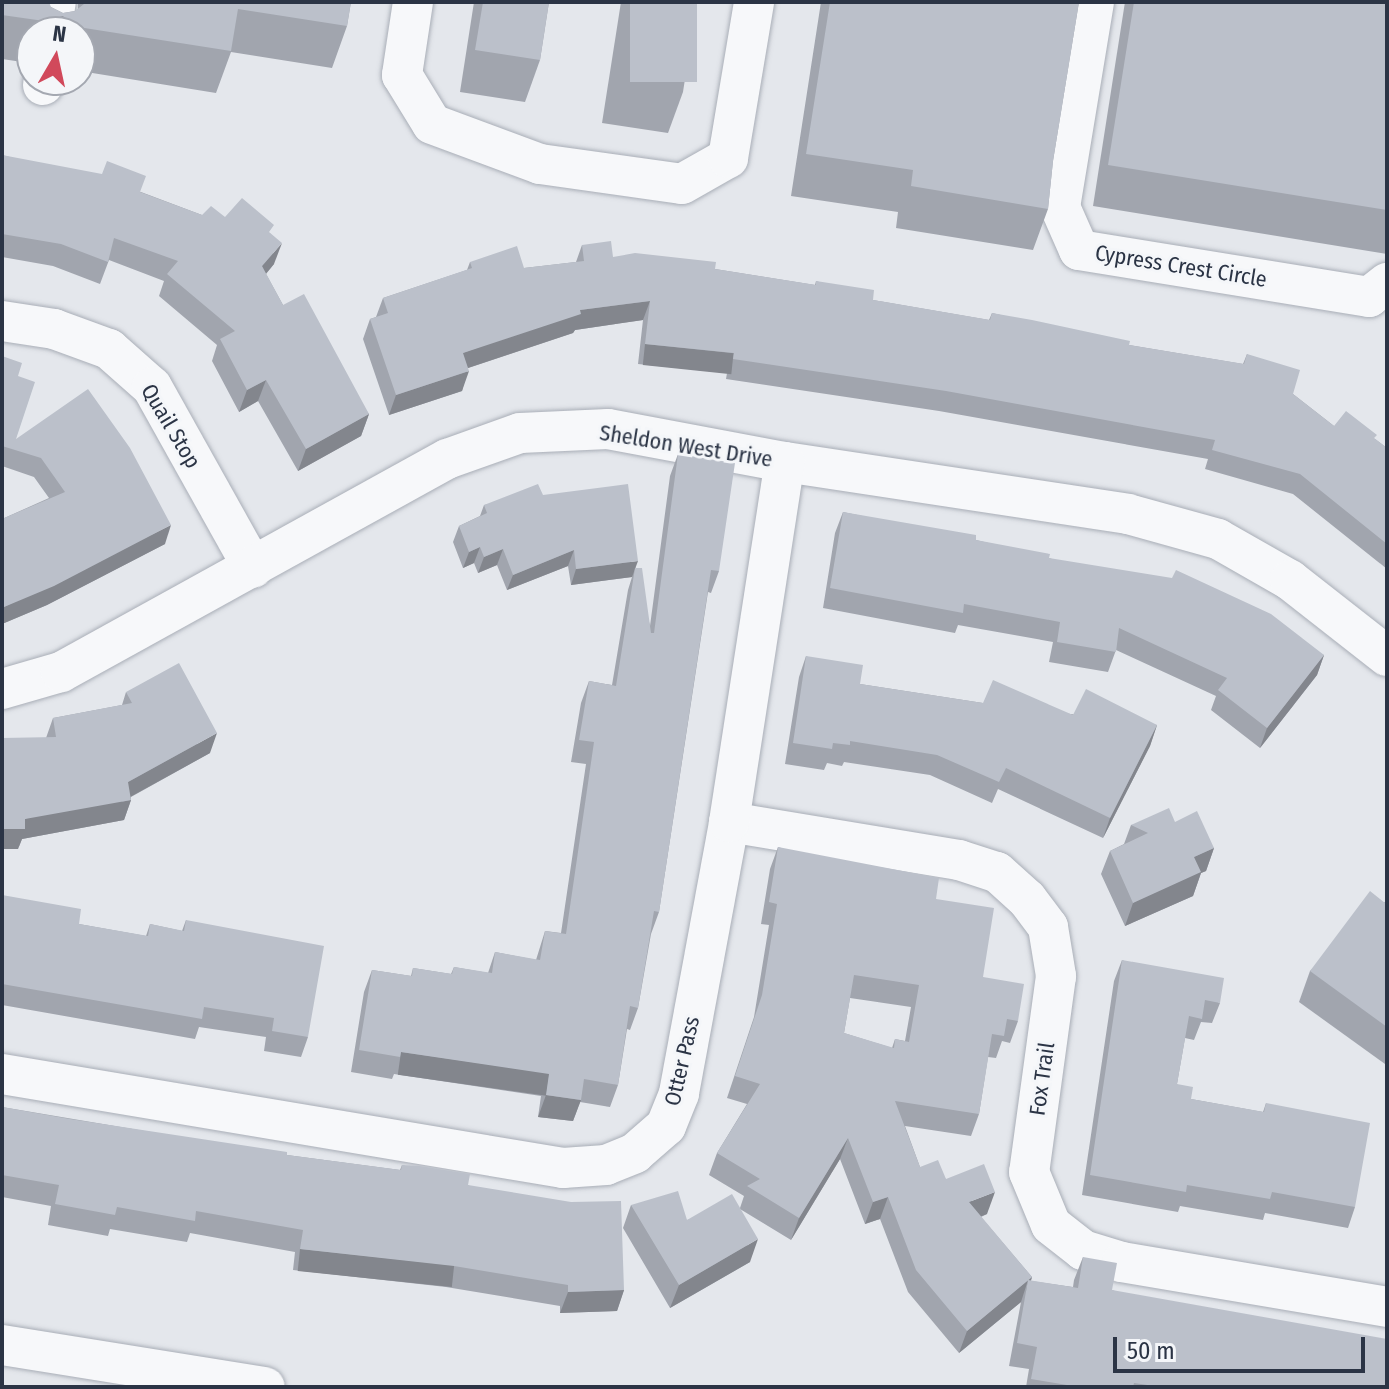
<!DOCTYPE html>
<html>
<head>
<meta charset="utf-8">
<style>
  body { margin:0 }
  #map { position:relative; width:1389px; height:1389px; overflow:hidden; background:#e4e7ec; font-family:"Fira Sans Condensed",sans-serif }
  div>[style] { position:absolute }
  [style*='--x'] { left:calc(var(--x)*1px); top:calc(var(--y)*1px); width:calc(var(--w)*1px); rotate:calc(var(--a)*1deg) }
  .roads { filter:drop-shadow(0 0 2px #a9aeb7) drop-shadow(0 0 2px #a9aeb7) }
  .minor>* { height:40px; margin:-20px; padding:0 20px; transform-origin:20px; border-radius:20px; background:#f7f8fa }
  .wall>* { inset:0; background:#a1a5ae }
  .shaded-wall>* { inset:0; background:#83868d; transform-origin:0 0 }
  .building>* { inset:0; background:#bbc0ca; transform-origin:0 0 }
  span { translate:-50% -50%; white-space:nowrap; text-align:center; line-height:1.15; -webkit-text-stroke:6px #f4f6f9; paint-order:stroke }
  .street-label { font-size:22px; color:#2b3445 }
  .frame { position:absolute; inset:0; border:4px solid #2b3445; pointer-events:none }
  .north { position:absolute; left:16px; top:16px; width:80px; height:80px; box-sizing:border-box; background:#f4f6f9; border:2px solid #a4a8b1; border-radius:50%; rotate:9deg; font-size:22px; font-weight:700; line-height:32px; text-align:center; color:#2b3445 }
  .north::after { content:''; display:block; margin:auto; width:28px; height:36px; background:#d1495b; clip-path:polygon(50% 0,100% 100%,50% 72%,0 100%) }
  .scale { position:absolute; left:1113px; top:1337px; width:252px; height:36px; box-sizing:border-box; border:4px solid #2b3445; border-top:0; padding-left:10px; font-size:24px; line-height:28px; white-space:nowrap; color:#2b3445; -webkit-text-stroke:6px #f4f6f9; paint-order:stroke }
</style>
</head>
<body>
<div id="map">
  <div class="roads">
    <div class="minor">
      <div style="--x:413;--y:2;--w:74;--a:98.6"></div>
      <div style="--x:402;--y:75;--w:57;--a:58.5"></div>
      <div style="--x:432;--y:124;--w:115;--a:20.3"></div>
      <div style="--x:540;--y:164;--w:143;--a:8"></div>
      <div style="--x:682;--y:184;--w:53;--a:-29.5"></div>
      <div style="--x:728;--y:158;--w:158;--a:-80.5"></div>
      <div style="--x:1094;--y:2;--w:208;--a:99.4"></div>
      <div style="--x:1060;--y:207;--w:47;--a:66.2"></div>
      <div style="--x:1079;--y:250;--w:294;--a:9.2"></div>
      <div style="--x:1369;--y:297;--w:23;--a:-38"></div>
      <div style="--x:51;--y:32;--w:30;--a:-81"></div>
      <div style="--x:43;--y:85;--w:5;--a:-79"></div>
      <div style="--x:2;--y:321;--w:53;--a:8.7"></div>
      <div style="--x:54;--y:329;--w:59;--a:20"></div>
      <div style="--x:109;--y:349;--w:57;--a:41.5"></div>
      <div style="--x:152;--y:387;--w:207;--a:60.8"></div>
      <div style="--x:2;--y:689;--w:61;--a:-16.1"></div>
      <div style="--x:61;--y:672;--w:441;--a:-28.9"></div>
      <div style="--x:447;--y:459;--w:77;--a:-19.6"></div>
      <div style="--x:520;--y:433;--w:88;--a:-2.6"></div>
      <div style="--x:608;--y:429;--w:180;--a:10.6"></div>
      <div style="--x:785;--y:462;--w:347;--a:8.6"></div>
      <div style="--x:1128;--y:514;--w:93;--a:15.5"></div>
      <div style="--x:1218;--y:539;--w:83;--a:29.7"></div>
      <div style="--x:1290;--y:580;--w:123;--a:38.1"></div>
      <div style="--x:729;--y:822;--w:233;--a:9.4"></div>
      <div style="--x:959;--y:860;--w:40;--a:18"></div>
      <div style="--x:997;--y:872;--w:40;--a:42"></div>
      <div style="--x:1027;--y:899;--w:35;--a:53"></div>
      <div style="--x:1048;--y:927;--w:50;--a:80.7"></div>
      <div style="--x:1056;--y:976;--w:198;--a:97.8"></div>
      <div style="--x:1029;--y:1172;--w:57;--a:67.5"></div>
      <div style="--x:1051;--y:1225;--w:41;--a:38"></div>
      <div style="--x:1083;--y:1250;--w:41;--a:17.1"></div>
      <div style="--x:1122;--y:1262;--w:269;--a:9.6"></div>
      <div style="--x:2;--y:1074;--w:569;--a:9.51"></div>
      <div style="--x:563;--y:1168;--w:43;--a:-4"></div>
      <div style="--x:606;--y:1165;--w:31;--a:-22"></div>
      <div style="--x:635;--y:1153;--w:41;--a:-41.1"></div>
      <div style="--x:666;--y:1126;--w:35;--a:-68"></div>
      <div style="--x:679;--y:1093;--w:276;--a:-79.5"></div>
      <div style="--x:729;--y:822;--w:364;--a:-81.2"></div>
      <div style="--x:2;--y:1345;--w:266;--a:9.1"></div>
    </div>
  </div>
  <div class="wall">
    <div style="clip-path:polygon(2px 2px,51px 7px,63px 13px,75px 11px,78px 9px,78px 2px,351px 2px,347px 26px,332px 68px,231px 52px,216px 93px,80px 71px,80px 32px,32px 32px,32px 62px,29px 63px,2px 59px)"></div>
    <div style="clip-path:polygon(474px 2px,549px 2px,540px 60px,525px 102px,460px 92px)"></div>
    <div style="clip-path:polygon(621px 2px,697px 2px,683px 92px,668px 133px,602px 123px)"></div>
    <div style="clip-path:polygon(821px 2px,1079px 2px,1053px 161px,1048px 209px,1033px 250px,896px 228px,898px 212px,791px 196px)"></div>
    <div style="clip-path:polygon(1125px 2px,1387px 2px,1387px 254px,1093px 206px)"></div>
    <div style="clip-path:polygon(2px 155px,141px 192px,202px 215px,225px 217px,271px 234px,274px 264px,266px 274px,283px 305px,369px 414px,361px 436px,298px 471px,258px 401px,239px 412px,212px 361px,217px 345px,159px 296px,164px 281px,109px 260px,100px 284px,53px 266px,2px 257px)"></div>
    <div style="clip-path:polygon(582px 245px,613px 257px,715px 269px,815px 285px,816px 281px,873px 300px,989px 320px,992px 313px,1129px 345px,1243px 364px,1247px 354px,1293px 394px,1334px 426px,1375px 439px,1387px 448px,1387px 569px,1293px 494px,1205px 469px,1208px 459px,939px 411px,726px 379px,727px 373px,638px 364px,643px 320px,575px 330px,573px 333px,468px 368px,462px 391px,389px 415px,363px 339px,370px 319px,376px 317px,383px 298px,467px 270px,470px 262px,524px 268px,576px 262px)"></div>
    <div style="clip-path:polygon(2px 356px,18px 376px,16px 439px,165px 544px,47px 605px,2px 624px,2px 519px,49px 498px,34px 477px,2px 466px)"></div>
    <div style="clip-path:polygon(678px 454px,719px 571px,711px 593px,708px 592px,659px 912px,651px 934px,638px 1008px,630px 1030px,627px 1029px,618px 1085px,610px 1107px,580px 1102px,573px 1121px,538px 1117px,541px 1096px,394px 1074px,392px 1079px,351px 1072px,364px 992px,372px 970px,411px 976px,413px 968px,451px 974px,454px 967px,488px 973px,495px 952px,536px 960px,545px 931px,561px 933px,586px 764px,571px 762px,581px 703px,589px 681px,612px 685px,628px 590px,632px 577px,571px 585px,568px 566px,507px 590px,497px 565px,478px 573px,474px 563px,463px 568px,453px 542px,459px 526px,480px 516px,484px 505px,543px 495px,636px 568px,650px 626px,670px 476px)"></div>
    <div style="clip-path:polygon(843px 512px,976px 540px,1049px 558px,1324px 655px,1317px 675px,1260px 748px,1211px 710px,1216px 696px,1116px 650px,1108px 672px,1049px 662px,1053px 642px,958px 625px,955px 633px,823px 608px,835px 533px)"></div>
    <div style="clip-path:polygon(806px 656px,860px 684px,983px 703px,1157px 725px,1150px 746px,1103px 838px,998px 789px,992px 803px,930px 775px,844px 762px,842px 766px,827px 763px,824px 770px,785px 764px,799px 677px)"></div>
    <div style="clip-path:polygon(126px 692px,210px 753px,131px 797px,131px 800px,124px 820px,22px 839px,18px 849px,46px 738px,53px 718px,122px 705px)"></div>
    <div style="clip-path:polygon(1175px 822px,1214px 848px,1206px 871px,1201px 873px,1193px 896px,1125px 926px,1101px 874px,1110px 851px,1124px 844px,1131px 825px)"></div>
    <div style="clip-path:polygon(evenodd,778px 847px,936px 899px,983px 977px,1018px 1021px,1010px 1043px,1002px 1041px,996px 1058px,988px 1057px,979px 1114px,971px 1136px,905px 1126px,920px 1167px,946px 1179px,987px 1214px,981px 1217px,1032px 1277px,1031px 1281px,1073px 1287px,1074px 1280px,1083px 1257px,1112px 1290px,1387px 1387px,1026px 1387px,1029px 1369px,1009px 1366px,1021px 1302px,959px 1353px,908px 1292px,880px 1219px,865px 1224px,840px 1159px,791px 1240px,740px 1209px,750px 1262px,670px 1308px,623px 1228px,631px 1205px,687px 1220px,740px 1208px,744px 1196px,709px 1175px,717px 1153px,747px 1104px,727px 1098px,754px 1017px,769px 925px,761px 924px,770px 869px,778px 847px,850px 998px,911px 1007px,905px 1041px,895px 1039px,892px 1048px,844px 1033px,850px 998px)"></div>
    <div style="clip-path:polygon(2px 895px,79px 924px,146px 936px,150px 924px,182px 931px,186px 920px,308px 1037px,301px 1057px,264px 1051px,266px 1037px,199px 1027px,195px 1039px,2px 1005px)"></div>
    <div style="clip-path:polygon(1387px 900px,1387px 1060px,1385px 1064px,1299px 1002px,1310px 971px)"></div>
    <div style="clip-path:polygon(1122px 960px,1220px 1003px,1212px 1023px,1201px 1022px,1194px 1040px,1185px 1038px,1177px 1084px,1191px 1099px,1263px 1112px,1266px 1103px,1355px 1207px,1348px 1228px,1265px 1213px,1263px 1220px,1180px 1206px,1178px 1212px,1082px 1195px,1114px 981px)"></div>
    <div style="clip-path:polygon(2px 1107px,287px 1155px,400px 1170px,402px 1165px,468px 1185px,624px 1290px,617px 1311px,560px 1313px,560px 1306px,446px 1287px,293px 1270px,295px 1252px,190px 1233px,187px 1242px,110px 1229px,108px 1236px,48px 1225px,51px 1206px,2px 1197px)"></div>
  </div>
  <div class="shaded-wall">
    <div style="clip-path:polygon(63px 16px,57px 32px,40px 32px,44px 21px)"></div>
    <div style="clip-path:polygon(282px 243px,274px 264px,254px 288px,262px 266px)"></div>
    <div style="clip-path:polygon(650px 301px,643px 320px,575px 330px,573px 333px,456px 372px,463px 353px,580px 310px)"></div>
    <div style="left:645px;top:344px;width:89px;height:21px;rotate:6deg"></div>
    <div style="clip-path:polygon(469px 371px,462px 391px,389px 415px,396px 395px)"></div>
    <div style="clip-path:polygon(266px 380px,258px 401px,239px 412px,247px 390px)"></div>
    <div style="clip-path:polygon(369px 414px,361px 436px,298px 471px,306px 449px)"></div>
    <div style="clip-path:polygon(171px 525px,165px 544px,47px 605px,2px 624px,2px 613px,4px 607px)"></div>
    <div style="clip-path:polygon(480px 547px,474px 563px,463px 568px,469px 552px)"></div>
    <div style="clip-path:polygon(503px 549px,497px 565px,478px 573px,484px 557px)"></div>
    <div style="clip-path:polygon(574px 550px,568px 566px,507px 590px,513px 575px)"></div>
    <div style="clip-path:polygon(638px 561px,632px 577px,571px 585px,576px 569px)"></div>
    <div style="clip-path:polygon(1324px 655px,1317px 675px,1260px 748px,1267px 728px)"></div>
    <div style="clip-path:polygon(1157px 725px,1150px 746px,1103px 838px,1110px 818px)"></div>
    <div style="clip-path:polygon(217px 733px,210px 753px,121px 802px,131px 800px,124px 820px,22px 839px,18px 849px,2px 849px,2px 829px,25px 819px,128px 782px)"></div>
    <div style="clip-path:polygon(1214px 848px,1206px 871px,1201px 873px,1193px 896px,1125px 926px,1133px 903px,1194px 857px)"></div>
    <div style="left:401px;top:1052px;width:150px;height:23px;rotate:8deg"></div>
    <div style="clip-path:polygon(546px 1095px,581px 1100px,573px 1121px,538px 1117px)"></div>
    <div style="clip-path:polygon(848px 1138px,840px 1159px,791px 1240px,799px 1218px)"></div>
    <div style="clip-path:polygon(995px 1192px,987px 1214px,961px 1224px,969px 1202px)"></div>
    <div style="clip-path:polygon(888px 1197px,880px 1219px,865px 1224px,873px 1202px)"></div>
    <div style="clip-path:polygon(758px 1239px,750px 1262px,670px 1308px,679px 1285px)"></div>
    <div style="left:300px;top:1249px;width:155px;height:22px;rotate:6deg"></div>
    <div style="clip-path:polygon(1032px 1277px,1026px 1293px,1028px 1280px,1021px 1302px,959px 1353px,967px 1331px)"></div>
    <div style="clip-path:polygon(624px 1290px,617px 1311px,560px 1313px,568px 1292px)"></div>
  </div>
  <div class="building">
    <div style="clip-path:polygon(2px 2px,49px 2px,51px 7px,63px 13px,75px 11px,84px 4px,85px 2px,351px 2px,347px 26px,238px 9px,231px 51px,78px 27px,63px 16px,44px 21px,2px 15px)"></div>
    <div style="clip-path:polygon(483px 2px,549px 2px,540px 60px,475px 50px)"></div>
    <div style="left:630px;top:2px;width:67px;height:80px"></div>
    <div style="clip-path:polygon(830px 2px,1079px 2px,1053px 161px,1048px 209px,911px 186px,913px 170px,806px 154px)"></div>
    <div style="clip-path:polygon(1134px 2px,1387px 2px,1387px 210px,1108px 165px)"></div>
    <div style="clip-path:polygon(2px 155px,102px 174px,107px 161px,146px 176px,140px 192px,202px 215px,211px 206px,225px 217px,242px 198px,274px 225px,269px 232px,282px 243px,262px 266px,283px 305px,304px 294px,369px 414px,306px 449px,266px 380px,247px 390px,220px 339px,235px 331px,167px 274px,178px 261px,114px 238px,108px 262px,61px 244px,2px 234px)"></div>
    <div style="clip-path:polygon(611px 241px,613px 257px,635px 253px,716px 262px,715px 269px,816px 285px,816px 281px,874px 290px,873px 300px,990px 320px,992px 313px,1032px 320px,1130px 341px,1129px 345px,1244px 364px,1247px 354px,1300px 370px,1293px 394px,1334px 426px,1346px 411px,1377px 435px,1374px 438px,1387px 448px,1387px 544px,1300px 474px,1212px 450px,1215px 440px,946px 391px,733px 359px,734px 353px,645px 344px,650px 301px,580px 310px,581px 314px,463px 353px,469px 371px,396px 395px,370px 319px,388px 313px,383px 298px,472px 268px,470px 262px,517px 246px,524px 268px,584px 261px,582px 245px)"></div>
    <div style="clip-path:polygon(2px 356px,22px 363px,18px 376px,35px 382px,16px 439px,88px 389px,130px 448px,171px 525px,54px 586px,4px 607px,2px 602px,2px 519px,65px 492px,41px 458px,2px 446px)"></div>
    <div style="clip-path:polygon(678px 454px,735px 463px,719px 571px,711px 570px,659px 912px,654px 911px,638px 1008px,630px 1006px,618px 1085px,584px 1079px,581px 1100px,546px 1095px,549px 1074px,401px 1052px,400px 1057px,359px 1050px,372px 970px,412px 976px,413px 968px,452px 974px,454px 967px,492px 973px,495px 952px,540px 960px,545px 931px,566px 934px,594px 742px,579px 740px,589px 681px,616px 686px,635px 568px,642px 568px,651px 633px,654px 633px)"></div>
    <div style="clip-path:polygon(538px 484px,543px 495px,628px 484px,638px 561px,576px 569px,574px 550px,513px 575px,503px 549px,484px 557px,480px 547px,469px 552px,459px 526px,487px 513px,484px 505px)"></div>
    <div style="clip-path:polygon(843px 512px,976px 535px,976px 540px,1050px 554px,1049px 558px,1172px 578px,1176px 570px,1271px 614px,1324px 655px,1267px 728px,1218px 690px,1227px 678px,1119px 628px,1116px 652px,1057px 642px,1060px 622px,964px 604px,963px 613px,830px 588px)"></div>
    <div style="clip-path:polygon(806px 656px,863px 665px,860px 684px,983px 703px,993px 680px,1073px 715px,1086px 689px,1157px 725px,1110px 818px,1006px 768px,999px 782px,937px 755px,850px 741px,850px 745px,833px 743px,832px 749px,793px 743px)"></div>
    <div style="clip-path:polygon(179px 663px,217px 733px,128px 782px,131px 800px,25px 819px,25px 829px,2px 829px,2px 738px,56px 737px,53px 718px,132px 703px,126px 692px)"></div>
    <div style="clip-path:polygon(1169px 808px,1175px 822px,1197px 811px,1214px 848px,1194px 857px,1201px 872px,1133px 903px,1110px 851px,1148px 833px,1131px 825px)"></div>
    <div style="clip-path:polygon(evenodd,778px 847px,939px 878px,936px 899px,994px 908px,983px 977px,1024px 984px,1018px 1021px,1007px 1019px,1004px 1036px,992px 1034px,979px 1114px,895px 1101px,920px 1167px,938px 1160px,946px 1179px,984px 1164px,995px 1192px,969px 1202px,1032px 1277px,967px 1331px,916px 1270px,888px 1197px,873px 1202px,848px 1138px,799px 1218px,747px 1186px,760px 1179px,717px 1153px,760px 1084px,735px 1076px,762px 995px,777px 904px,769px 902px,778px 847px,854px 975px,919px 985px,909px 1042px,895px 1039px,894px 1048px,844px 1033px,854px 975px)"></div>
    <div style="clip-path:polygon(1370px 891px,1385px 903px,1387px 900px,1387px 1027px,1310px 971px)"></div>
    <div style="clip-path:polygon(2px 895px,81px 909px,79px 924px,148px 936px,150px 924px,184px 931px,186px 920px,324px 946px,308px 1037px,272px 1031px,274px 1018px,204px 1007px,202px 1019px,2px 984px)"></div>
    <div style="clip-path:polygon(1122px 960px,1224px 978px,1220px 1003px,1205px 1000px,1202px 1019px,1189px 1016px,1177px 1084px,1193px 1087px,1191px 1099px,1264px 1112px,1266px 1103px,1370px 1123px,1355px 1207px,1272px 1192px,1270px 1199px,1187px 1185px,1186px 1192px,1090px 1175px)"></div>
    <div style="clip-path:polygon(2px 1107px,70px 1119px,287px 1152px,287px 1155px,401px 1170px,402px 1165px,420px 1166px,470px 1174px,468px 1185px,571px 1202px,621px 1201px,624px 1290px,568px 1292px,568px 1285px,454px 1266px,300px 1249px,303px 1230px,196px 1211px,195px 1221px,117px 1207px,115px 1215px,55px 1204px,59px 1185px,2px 1175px)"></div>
    <div style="clip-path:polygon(678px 1191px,687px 1220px,732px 1194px,758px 1239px,679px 1285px,631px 1205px)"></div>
    <div style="clip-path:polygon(1083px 1257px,1117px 1263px,1112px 1290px,1387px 1339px,1387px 1387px,1161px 1387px,1134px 1383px,1133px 1387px,1079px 1387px,1031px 1379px,1037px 1347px,1017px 1343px,1028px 1280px,1078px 1288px)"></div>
  </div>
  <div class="street-label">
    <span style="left:1181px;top:266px;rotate:9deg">Cypress Crest Circle</span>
    <span style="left:171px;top:426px;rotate:59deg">Quail Stop</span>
    <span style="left:686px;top:446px;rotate:9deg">Sheldon West Drive</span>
    <span style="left:682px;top:1061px;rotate:-77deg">Otter Pass</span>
    <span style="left:1042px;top:1079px;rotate:-82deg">Fox Trail</span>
  </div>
  <div class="frame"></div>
  <div class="north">N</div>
  <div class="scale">50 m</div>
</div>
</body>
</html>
